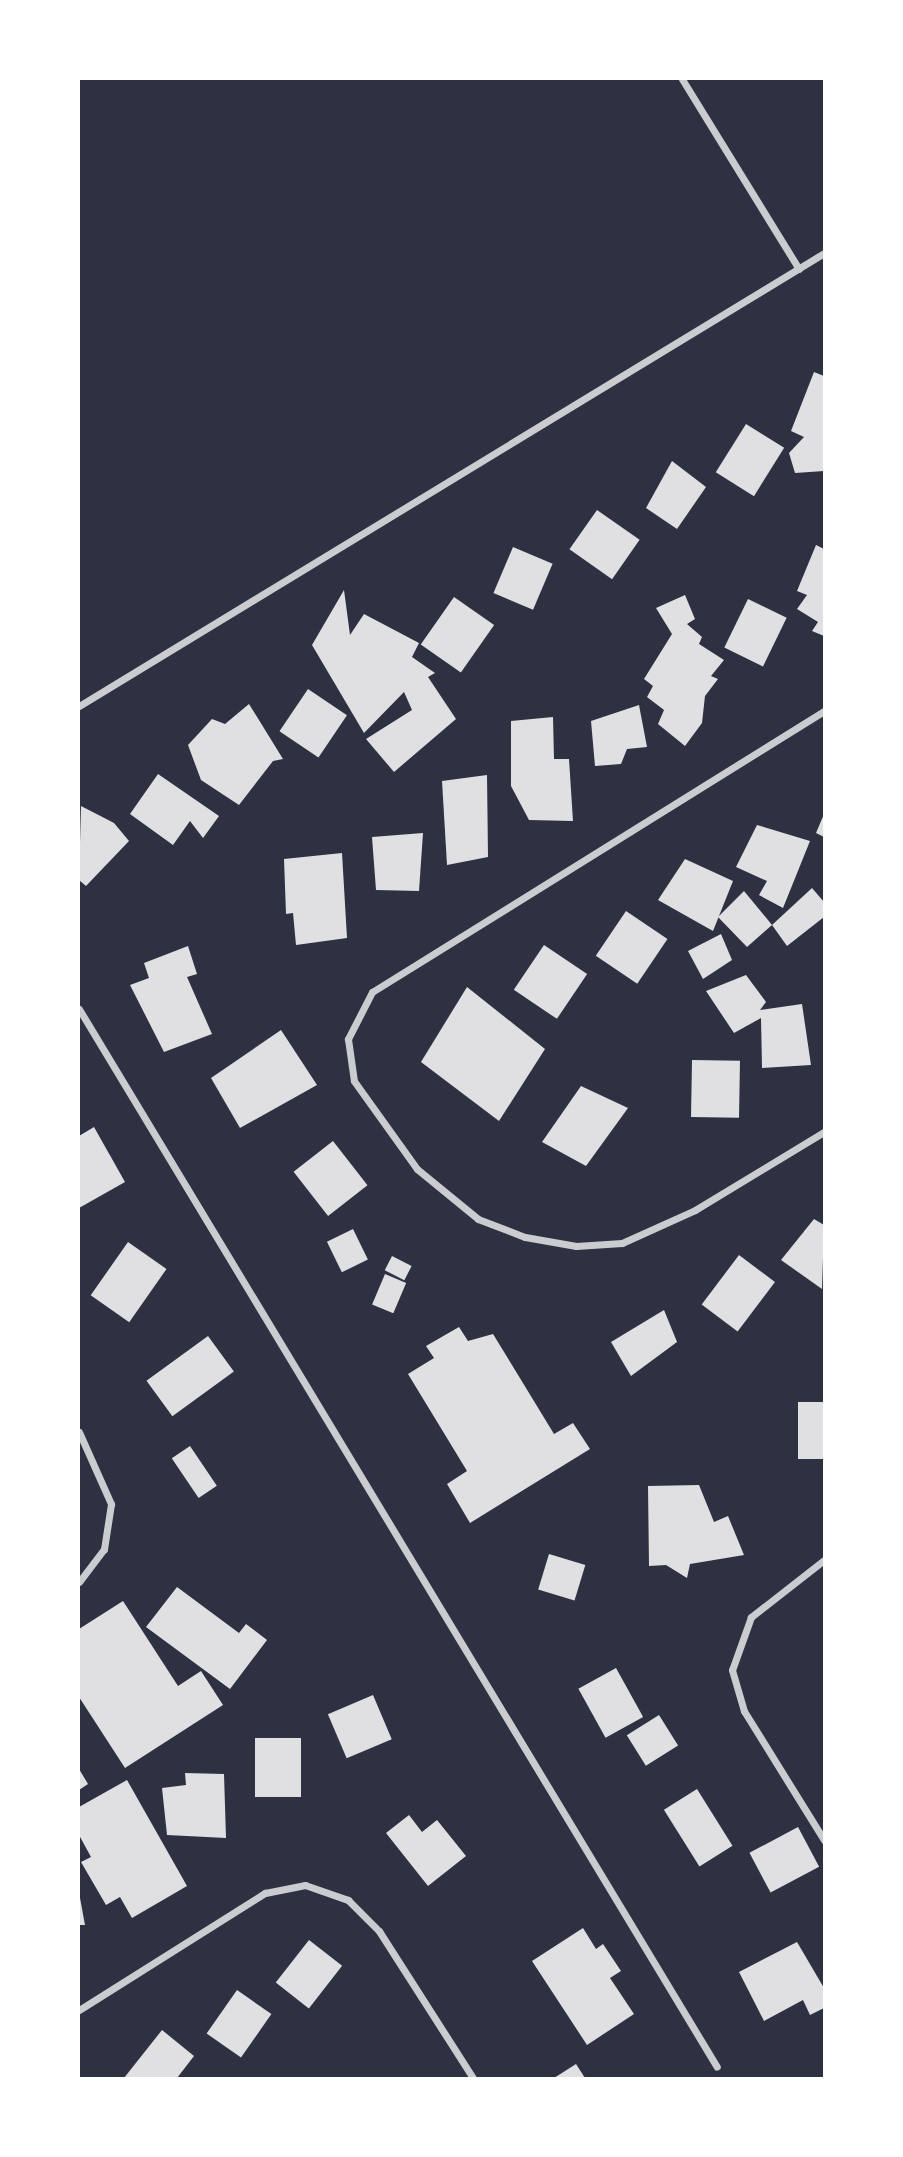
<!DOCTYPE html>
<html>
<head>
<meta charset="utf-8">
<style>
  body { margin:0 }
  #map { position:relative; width:903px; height:2157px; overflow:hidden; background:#2d3142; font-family:"Noto Serif",serif }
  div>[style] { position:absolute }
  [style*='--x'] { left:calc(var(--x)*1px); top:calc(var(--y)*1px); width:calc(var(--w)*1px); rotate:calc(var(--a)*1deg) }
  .building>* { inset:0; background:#e0e0e3; transform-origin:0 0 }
  .minor>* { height:7px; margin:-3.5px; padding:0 3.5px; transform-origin:3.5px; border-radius:3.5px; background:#caccd0 }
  span { translate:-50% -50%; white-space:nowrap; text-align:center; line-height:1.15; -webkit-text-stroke:5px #fff; paint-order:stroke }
  .frame { position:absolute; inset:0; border:80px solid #fff; pointer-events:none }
</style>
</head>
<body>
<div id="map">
  <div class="building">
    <div style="clip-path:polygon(814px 372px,824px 376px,824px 471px,795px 473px,789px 453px,804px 437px,791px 431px)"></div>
    <div style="left:746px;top:424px;width:45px;height:57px;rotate:32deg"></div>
    <div style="clip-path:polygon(672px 461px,706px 487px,677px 529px,646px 508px)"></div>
    <div style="left:597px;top:510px;width:52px;height:48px;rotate:35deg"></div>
    <div style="clip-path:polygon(816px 545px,824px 549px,824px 636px,812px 631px,818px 622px,797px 609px,807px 595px,797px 591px)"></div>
    <div style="left:513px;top:547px;width:43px;height:50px;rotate:23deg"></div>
    <div style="clip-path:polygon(344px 590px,350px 635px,364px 614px,419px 643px,412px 657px,435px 673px,428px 677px,456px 719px,394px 772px,366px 739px,412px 710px,404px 692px,364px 733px,312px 645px)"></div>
    <div style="clip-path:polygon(685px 595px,695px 619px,687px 624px,702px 637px,699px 644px,724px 660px,711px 676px,718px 679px,705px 696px,702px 723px,685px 746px,658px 724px,664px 710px,647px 697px,653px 686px,644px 679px,672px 634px,656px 608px)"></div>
    <div style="left:454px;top:597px;width:49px;height:58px;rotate:35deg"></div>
    <div style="left:748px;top:599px;width:43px;height:54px;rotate:26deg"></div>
    <div style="left:308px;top:689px;width:47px;height:51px;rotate:34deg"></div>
    <div style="clip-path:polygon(249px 704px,283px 759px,273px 761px,239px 805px,201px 780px,188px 745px,212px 719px,225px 724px)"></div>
    <div style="clip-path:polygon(639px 705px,647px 747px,627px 749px,621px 764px,595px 766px,591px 721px)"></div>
    <div style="clip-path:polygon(553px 717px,554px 759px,569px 759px,573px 821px,529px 820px,511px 786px,511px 721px)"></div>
    <div style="clip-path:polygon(158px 774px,219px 816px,203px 838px,190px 821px,173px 845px,130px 814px)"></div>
    <div style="clip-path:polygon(487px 775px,488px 857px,447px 865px,442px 781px)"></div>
    <div style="clip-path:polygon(81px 806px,114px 823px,129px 841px,86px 886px,79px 880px)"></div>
    <div style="clip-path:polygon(824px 814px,824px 837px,816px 833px)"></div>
    <div style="clip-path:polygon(757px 825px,810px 841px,783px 908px,759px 895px,767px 881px,736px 867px)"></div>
    <div style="clip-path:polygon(423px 833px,419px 891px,376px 890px,372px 837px)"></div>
    <div style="clip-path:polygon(342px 853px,347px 938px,296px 945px,293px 913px,286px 914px,284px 859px)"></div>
    <div style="clip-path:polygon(685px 859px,733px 881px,713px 931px,658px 900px)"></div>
    <div style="clip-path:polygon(812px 888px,824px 902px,824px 917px,787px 946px,772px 925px)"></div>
    <div style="clip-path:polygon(744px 891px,772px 925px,747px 947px,718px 917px)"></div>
    <div style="left:626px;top:911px;width:50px;height:54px;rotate:34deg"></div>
    <div style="clip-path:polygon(721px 934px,732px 960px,703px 979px,688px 951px)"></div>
    <div style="left:544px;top:945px;width:52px;height:54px;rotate:34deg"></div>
    <div style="clip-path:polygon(188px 946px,197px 974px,187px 977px,212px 1034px,164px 1052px,130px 985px,149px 978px,144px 963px)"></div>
    <div style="clip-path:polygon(746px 975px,766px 1002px,760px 1010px,802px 1004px,811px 1065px,762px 1068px,761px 1018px,734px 1033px,706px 991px)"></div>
    <div style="clip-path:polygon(467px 987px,545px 1049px,499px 1121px,421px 1062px)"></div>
    <div style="clip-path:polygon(281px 1030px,317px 1085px,240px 1128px,211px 1078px)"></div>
    <div style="left:692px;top:1060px;width:48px;height:57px;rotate:1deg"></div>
    <div style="clip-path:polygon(581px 1086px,628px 1108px,586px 1166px,542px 1142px)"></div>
    <div style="clip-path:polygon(94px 1127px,125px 1182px,79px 1208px,79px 1136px)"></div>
    <div style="left:333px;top:1141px;width:56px;height:50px;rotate:52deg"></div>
    <div style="clip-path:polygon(814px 1219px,824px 1225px,822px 1289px,781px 1260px)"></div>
    <div style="left:353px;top:1229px;width:34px;height:29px;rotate:64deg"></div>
    <div style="left:128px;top:1242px;width:47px;height:65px;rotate:35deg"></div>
    <div style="left:739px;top:1255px;width:45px;height:62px;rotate:37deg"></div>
    <div style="left:392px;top:1256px;width:22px;height:16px;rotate:27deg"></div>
    <div style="left:385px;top:1274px;width:23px;height:33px;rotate:23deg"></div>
    <div style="clip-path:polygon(664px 1310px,677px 1342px,631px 1376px,611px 1342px)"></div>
    <div style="clip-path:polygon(459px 1327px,468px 1341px,493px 1334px,554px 1434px,573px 1423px,590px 1449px,470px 1523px,447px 1484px,467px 1471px,408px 1374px,434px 1358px,426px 1346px)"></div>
    <div style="left:208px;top:1336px;width:44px;height:76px;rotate:54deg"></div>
    <div style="left:824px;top:1402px;width:57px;height:26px;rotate:90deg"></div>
    <div style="left:190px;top:1446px;width:48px;height:22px;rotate:56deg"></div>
    <div style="clip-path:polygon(699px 1485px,714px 1522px,728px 1516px,744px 1555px,690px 1564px,687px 1578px,666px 1565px,649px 1566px,648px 1486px)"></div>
    <div style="left:549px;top:1554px;width:38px;height:37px;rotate:17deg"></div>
    <div style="clip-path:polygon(177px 1587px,239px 1633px,246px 1624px,267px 1640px,230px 1689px,146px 1627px)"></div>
    <div style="clip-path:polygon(123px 1601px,178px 1686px,201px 1671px,223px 1705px,125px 1768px,79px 1697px,79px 1629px)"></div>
    <div style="left:616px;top:1668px;width:56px;height:43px;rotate:61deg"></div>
    <div style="left:373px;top:1695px;width:48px;height:49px;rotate:67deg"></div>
    <div style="left:659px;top:1715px;width:36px;height:38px;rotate:58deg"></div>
    <div style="left:255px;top:1738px;width:46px;height:59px"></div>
    <div style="clip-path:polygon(79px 1769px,88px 1784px,79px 1790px)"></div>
    <div style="clip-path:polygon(185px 1773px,224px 1774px,226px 1838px,167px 1835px,162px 1788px,186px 1785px)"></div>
    <div style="clip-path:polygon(127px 1780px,187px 1886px,132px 1918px,120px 1897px,106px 1905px,81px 1862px,91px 1857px,79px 1835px,79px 1807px)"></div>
    <div style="left:697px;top:1789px;width:67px;height:39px;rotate:58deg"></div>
    <div style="clip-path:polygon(409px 1815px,422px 1832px,437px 1820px,466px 1856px,428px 1886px,386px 1833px)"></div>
    <div style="left:798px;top:1827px;width:45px;height:55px;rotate:62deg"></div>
    <div style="clip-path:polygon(79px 1898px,80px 1898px,85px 1925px,79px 1925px)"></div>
    <div style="clip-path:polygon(583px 1928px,596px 1949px,603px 1944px,621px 1971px,610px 1978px,634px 2014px,587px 2045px,532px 1961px)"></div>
    <div style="left:309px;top:1940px;width:42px;height:54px;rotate:38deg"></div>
    <div style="clip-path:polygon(797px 1942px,824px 1988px,824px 2008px,810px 2015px,803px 2000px,764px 2021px,739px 1972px)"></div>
    <div style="left:237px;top:1990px;width:42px;height:53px;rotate:35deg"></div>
    <div style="clip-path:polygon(162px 2030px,194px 2056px,177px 2078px,124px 2078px)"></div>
    <div style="clip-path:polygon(576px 2064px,585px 2078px,554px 2078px)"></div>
  </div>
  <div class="minor">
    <div style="--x:682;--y:79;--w:223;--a:58.4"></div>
    <div style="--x:79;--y:706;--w:872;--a:-31.3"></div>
    <div style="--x:824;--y:711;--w:532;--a:148.13"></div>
    <div style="--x:372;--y:992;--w:53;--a:117.1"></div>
    <div style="--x:348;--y:1039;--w:42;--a:81.9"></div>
    <div style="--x:354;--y:1081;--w:108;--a:54.4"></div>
    <div style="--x:417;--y:1169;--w:79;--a:39.3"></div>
    <div style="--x:478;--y:1219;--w:50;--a:21"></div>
    <div style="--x:525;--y:1237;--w:52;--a:10"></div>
    <div style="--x:576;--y:1246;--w:46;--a:-3.7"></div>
    <div style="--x:622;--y:1243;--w:80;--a:-24.3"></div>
    <div style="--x:695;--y:1210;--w:151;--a:-31.2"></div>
    <div style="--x:79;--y:1009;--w:1235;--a:58.91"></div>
    <div style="--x:79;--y:1432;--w:79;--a:66"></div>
    <div style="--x:111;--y:1504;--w:46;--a:98.8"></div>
    <div style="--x:104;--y:1549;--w:41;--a:127.1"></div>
    <div style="--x:824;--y:1560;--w:93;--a:142"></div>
    <div style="--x:751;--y:1617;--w:56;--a:109.7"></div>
    <div style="--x:732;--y:1670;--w:43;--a:73.7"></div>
    <div style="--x:744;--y:1711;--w:152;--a:58.2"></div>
    <div style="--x:79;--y:2010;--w:220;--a:-32.2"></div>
    <div style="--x:265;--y:1893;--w:41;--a:-11.3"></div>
    <div style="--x:305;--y:1885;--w:46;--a:19.2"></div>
    <div style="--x:348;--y:1900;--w:44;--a:45"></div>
    <div style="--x:379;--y:1931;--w:174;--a:57.4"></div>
  </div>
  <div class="frame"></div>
</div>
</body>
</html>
